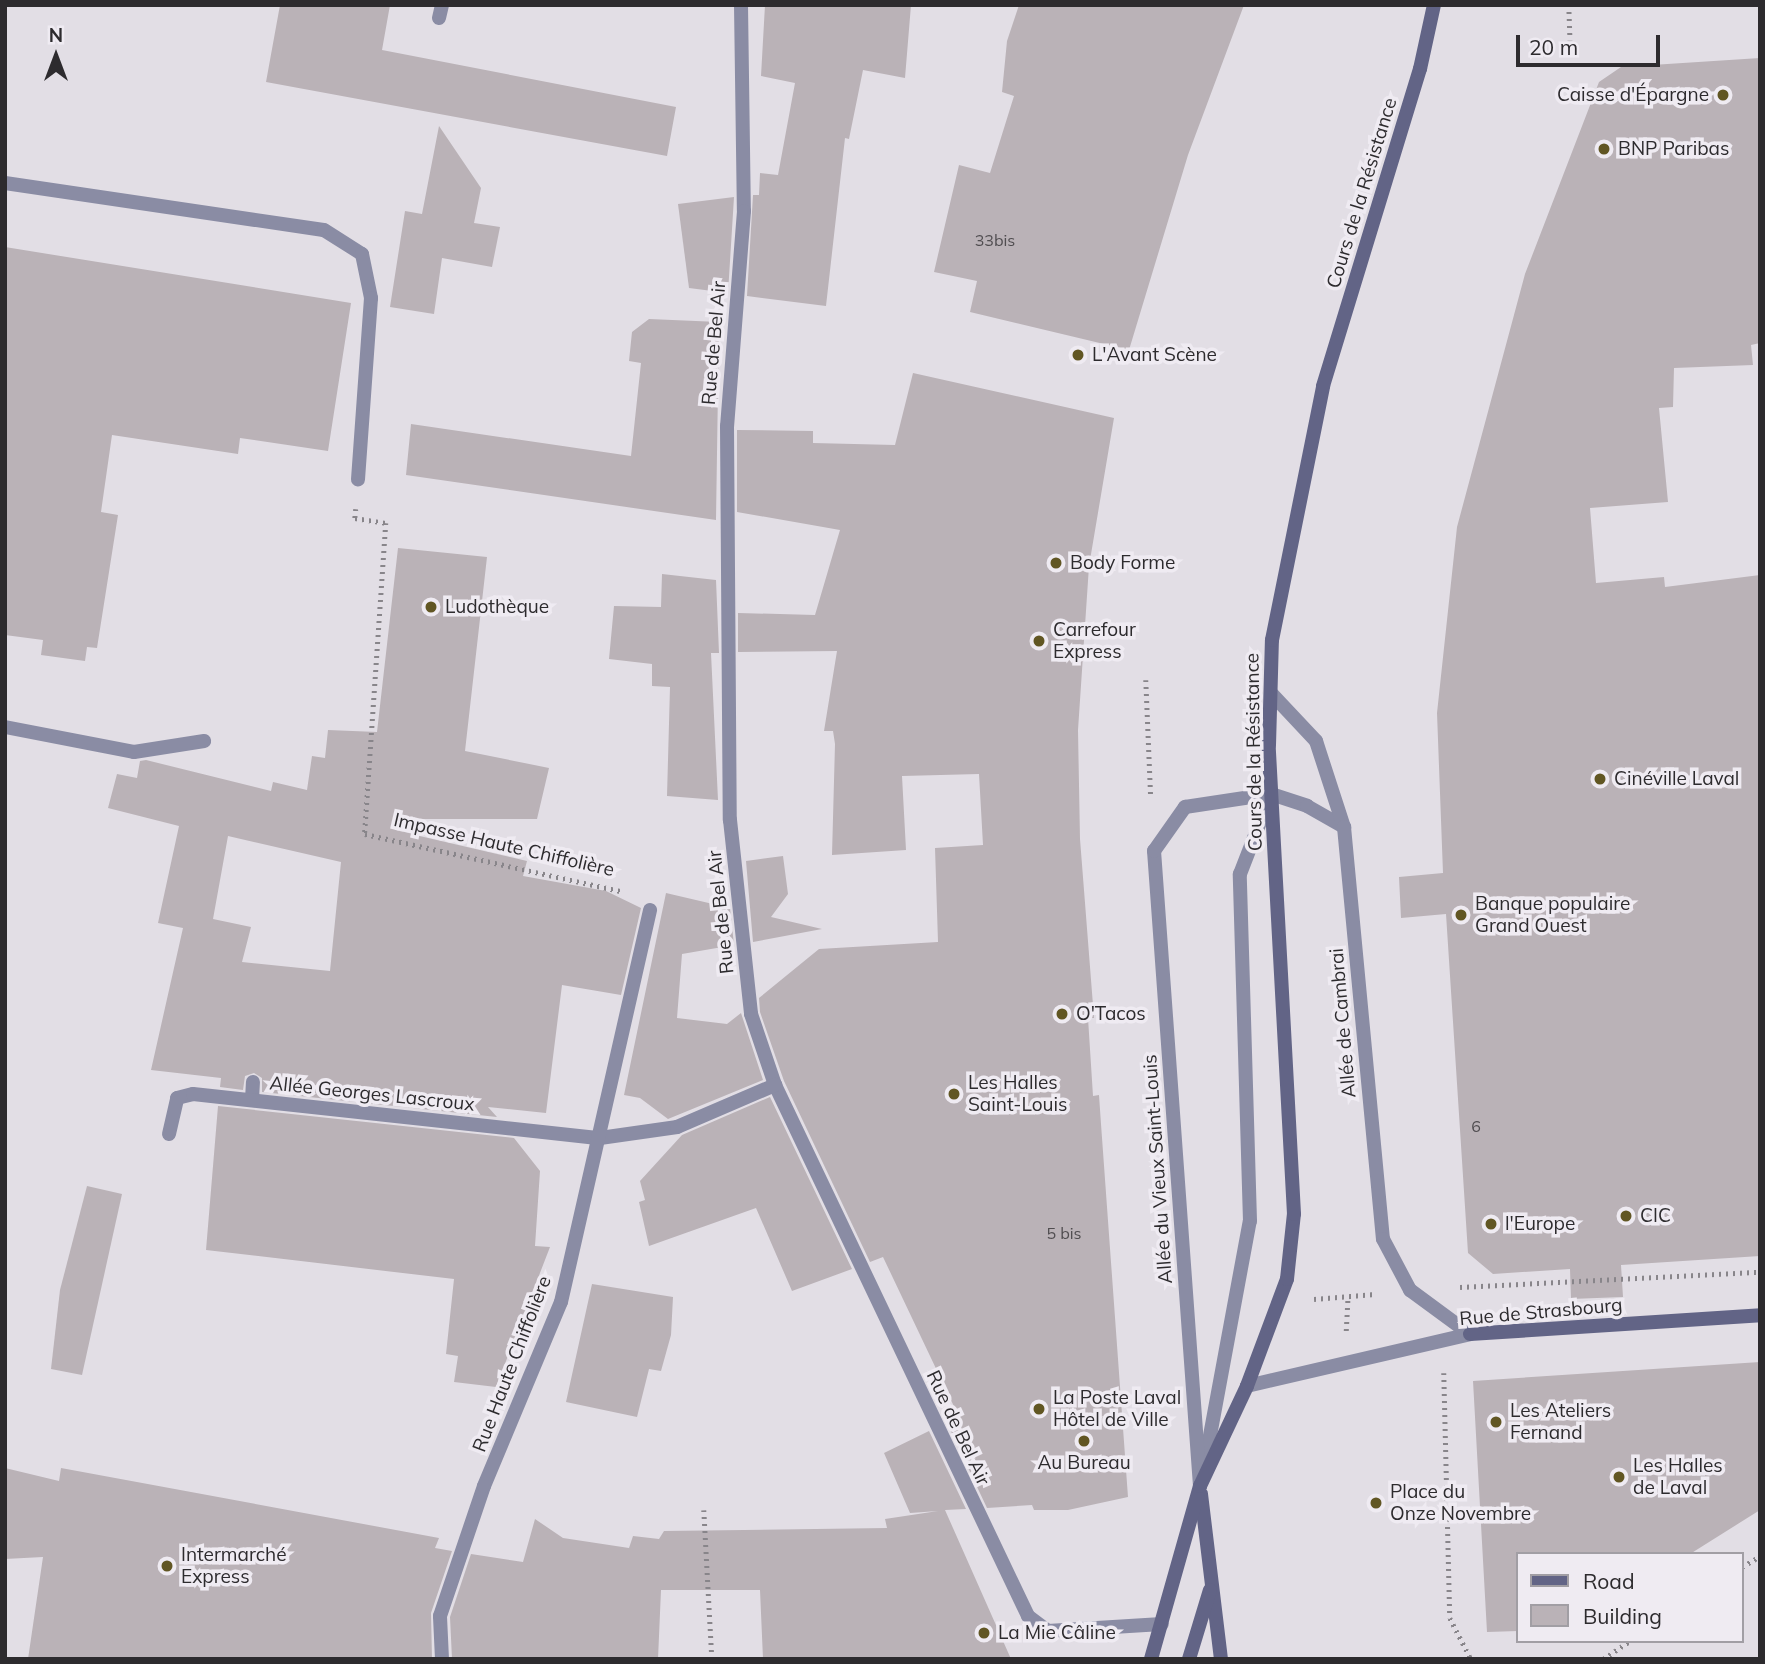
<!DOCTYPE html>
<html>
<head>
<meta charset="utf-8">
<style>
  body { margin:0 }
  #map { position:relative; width:1765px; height:1664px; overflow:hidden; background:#e2dee5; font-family:Mulish,sans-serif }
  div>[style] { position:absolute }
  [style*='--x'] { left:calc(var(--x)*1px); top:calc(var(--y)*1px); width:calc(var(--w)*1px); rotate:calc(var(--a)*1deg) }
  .building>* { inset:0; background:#bab2b7 }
  .path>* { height:4.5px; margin-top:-2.25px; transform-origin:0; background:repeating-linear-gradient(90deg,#88858a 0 2px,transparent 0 7px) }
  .service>* { height:14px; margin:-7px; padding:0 7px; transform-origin:7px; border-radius:7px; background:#8a8ca4 }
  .minor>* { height:14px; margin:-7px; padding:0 7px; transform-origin:7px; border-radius:7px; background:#8a8ca4 }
  .tertiary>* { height:14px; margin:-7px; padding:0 7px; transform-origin:7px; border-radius:7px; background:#8a8ca4 }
  .secondary>* { height:14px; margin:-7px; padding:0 7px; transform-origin:7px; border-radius:7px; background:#626486 }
  .dots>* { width:19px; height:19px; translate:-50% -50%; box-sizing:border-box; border:4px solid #efebf2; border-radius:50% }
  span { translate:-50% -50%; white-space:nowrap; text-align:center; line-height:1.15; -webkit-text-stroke:7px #efebf2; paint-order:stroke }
  .number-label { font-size:16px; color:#504d50 }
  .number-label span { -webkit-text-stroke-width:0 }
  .poi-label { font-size:19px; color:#2d2b2e }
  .right { translate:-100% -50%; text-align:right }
  .left { translate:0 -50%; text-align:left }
  .street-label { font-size:19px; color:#2d2b2e }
  .frame { position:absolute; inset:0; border:7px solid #2d2b2e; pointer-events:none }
  .legend { position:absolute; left:1516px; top:1552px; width:228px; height:91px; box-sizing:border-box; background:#efebf2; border:2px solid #a19ea4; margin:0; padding:9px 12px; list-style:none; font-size:21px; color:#2d2b2e }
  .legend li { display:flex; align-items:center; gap:14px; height:35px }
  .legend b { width:35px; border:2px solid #a19ea4 }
  .north { position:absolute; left:21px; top:21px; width:70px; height:70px; -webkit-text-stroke:5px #efebf2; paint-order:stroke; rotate:0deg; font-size:19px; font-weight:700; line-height:28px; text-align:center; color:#2d2b2e }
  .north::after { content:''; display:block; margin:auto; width:24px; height:32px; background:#2d2b2e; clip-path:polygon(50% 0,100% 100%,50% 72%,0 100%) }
  .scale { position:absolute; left:1516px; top:35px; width:144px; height:32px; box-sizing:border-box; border:4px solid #2d2b2e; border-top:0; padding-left:9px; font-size:21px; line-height:24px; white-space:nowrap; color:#2d2b2e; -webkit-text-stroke:5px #efebf2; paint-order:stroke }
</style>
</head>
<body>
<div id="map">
  <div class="building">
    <div style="clip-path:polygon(280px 5px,390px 5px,382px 50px,676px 107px,667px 156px,266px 82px)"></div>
    <div style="clip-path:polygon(765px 5px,911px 5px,905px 78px,863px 70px,849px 139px,845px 138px,826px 306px,747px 296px,753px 195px,759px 195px,760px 173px,778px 175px,795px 83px,761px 76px)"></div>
    <div style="clip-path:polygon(1019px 5px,1244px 5px,1188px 155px,1129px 350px,970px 312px,977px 281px,934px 272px,959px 165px,990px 173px,1014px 96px,1002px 92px,1007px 41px)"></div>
    <div style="clip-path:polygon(1760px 58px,1760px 343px,1751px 345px,1753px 365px,1674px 368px,1673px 407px,1659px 408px,1668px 502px,1590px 508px,1596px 583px,1664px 577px,1665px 587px,1760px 575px,1760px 1256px,1621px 1265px,1623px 1297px,1571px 1299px,1570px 1269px,1493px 1274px,1468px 1253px,1446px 914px,1401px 918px,1399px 877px,1443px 873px,1437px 713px,1457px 527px,1525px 274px,1599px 82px,1621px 67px)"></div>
    <div style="clip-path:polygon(439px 126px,481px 188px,474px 223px,500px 227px,492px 267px,442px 258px,434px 314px,390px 307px,405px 211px,422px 214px)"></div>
    <div style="clip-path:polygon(734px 197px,728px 293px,689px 288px,678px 204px)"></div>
    <div style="clip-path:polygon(5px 247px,351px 303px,328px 451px,240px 438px,238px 454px,112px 435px,101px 512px,118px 515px,97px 648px,87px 647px,85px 661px,41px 655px,43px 640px,5px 635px)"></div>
    <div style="clip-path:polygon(649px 319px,719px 322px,716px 520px,406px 475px,411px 424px,631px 456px,641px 363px,629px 361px,632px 332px)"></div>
    <div style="clip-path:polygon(913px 373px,1114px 418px,1089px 566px,1078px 730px,1080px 839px,1094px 1018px,1088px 1018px,1093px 1096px,1099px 1095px,1101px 1124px,1128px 1497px,1068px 1510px,1034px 1510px,1032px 1505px,987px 1508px,947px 1423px,959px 1417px,883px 1257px,870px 1262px,784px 1081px,760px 1012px,759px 998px,819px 949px,938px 942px,935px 848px,983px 845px,979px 774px,902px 776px,906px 850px,832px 855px,835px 744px,833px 731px,824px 731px,837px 651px,738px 652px,738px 613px,815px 615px,840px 530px,737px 512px,737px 430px,813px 431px,813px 443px,895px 445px)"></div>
    <div style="clip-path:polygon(evenodd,398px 548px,487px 557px,465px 751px,549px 768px,537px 819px,413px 819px,411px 834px,527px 861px,523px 876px,606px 891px,641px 908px,621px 995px,562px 985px,546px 1113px,488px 1107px,497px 1117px,262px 1092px,262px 1078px,254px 1073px,245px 1076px,243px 1090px,220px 1087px,221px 1078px,151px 1070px,183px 928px,158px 923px,179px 826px,108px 808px,117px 774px,137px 778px,140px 761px,146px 760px,271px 791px,273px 782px,307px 790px,312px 756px,325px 758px,328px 730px,377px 732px,398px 548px,228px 836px,341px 862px,330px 971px,242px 962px,251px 927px,213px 919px,228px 836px)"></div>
    <div style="clip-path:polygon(662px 574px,716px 580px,719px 653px,711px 653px,718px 800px,667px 796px,670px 687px,652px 686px,652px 664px,609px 659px,614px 606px,661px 607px)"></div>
    <div style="clip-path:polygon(783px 856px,788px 894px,771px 917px,822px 929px,753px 942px,746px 861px)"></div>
    <div style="clip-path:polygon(666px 893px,730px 908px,734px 945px,682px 954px,677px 1018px,727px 1024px,741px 1013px,763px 1080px,668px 1119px,640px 1098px,624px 1095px)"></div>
    <div style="clip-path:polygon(770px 1097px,852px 1269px,792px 1291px,756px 1208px,649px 1246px,639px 1202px,645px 1200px,640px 1181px,682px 1135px)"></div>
    <div style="clip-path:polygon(218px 1106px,514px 1138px,540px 1171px,535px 1246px,550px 1247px,496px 1387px,454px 1382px,458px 1356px,446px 1354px,454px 1279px,206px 1250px)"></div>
    <div style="clip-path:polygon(87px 1186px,122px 1194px,82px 1375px,51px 1369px,60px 1290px)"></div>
    <div style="clip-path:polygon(592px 1284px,673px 1297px,671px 1335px,661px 1371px,649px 1369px,637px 1417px,566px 1402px)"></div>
    <div style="clip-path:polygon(1760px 1362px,1760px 1510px,1690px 1554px,1518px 1554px,1518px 1631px,1487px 1632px,1473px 1381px)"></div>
    <div style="clip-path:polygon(929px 1431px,966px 1509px,945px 1510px,1011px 1659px,763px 1659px,760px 1590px,661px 1590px,658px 1659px,452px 1659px,450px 1617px,471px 1554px,523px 1562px,535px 1519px,563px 1538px,629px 1548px,633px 1536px,659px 1539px,664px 1531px,887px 1528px,885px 1519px,938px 1511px,910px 1513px,884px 1453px)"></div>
    <div style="clip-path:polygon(5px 1468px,59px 1481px,61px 1468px,439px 1538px,435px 1548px,452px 1551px,431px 1613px,432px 1659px,28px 1659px,43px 1557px,5px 1559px)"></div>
  </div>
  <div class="path">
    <div style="--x:1569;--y:5;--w:35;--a:88"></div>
    <div style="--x:356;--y:509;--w:9;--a:96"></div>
    <div style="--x:355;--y:518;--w:31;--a:9"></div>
    <div style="--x:386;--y:523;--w:312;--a:93.9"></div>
    <div style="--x:365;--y:834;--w:265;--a:12.6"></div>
    <div style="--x:1146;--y:680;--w:118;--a:87.6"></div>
    <div style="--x:1460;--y:1287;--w:300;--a:-2.9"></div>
    <div style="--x:1314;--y:1299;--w:61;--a:-4.7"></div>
    <div style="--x:1346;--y:1331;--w:34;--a:-87"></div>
    <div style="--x:1444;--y:1373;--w:245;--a:88.6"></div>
    <div style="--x:1450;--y:1618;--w:46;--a:62.9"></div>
    <div style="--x:704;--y:1510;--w:149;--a:86.9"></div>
    <div style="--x:1742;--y:1567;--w:21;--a:-31"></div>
    <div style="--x:1603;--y:1659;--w:32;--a:-34"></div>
  </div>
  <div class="service">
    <div style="--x:5;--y:183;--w:322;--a:8.4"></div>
    <div style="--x:324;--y:230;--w:45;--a:32.3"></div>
    <div style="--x:362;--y:254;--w:45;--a:78.4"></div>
    <div style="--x:371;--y:298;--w:182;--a:94.1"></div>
    <div style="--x:252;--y:1100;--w:18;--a:-87"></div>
    <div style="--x:1247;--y:1386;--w:229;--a:-13.1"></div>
    <div style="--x:1204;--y:1468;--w:251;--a:-79.5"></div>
    <div style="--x:1250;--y:1221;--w:347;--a:-91.7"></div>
    <div style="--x:1240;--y:874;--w:86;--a:-68.8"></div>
    <div style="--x:1200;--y:1486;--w:637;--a:-94.14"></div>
    <div style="--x:1154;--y:851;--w:54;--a:-54.8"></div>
    <div style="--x:1185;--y:807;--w:87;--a:-8.6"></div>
    <div style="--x:1271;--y:794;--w:38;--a:18"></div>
    <div style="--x:1307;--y:806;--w:43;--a:29.6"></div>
  </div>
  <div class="minor">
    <div style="--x:741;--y:5;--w:206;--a:89.2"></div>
    <div style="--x:744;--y:211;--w:216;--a:94.5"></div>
    <div style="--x:727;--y:426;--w:394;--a:89.6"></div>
    <div style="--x:730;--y:820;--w:195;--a:83.8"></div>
    <div style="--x:751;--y:1014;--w:75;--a:71.3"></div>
    <div style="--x:775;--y:1085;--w:588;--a:64.52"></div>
    <div style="--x:1028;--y:1616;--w:25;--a:37"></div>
    <div style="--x:1048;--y:1631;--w:114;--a:-3.5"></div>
    <div style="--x:439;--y:18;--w:13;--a:-77"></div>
    <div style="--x:5;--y:727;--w:131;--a:11"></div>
    <div style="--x:134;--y:752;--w:71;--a:-8.9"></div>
    <div style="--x:169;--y:1134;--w:37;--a:-77"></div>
    <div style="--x:177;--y:1098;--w:16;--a:-14"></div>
    <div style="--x:193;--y:1094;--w:409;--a:6.2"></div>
    <div style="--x:600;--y:1138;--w:78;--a:-8.1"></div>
    <div style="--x:677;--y:1127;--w:107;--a:-23.2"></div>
    <div style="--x:442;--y:1659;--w:43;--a:-92.7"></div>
    <div style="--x:440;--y:1616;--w:137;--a:-71.3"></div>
    <div style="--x:484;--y:1486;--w:199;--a:-67.3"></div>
    <div style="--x:561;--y:1302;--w:402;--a:-77.2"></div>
  </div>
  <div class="tertiary">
    <div style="--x:1271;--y:693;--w:66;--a:46.8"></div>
    <div style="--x:1316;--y:741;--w:90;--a:72"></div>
    <div style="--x:1344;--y:827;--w:414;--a:84.6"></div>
    <div style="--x:1383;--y:1239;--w:58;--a:62.1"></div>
    <div style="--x:1410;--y:1290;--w:74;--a:36.3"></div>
  </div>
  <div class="secondary">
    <div style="--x:1470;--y:1334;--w:291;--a:-3.7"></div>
    <div style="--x:1201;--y:1494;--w:166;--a:83.1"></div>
    <div style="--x:1151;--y:1659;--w:180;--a:-74.2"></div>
    <div style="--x:1200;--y:1486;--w:110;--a:-64.8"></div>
    <div style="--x:1247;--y:1386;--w:114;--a:-69.5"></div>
    <div style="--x:1287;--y:1279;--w:65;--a:-83.9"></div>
    <div style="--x:1294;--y:1214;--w:470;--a:-93.1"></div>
    <div style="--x:1269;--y:745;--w:105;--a:-88.4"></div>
    <div style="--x:1272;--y:640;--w:259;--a:-78.6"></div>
    <div style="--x:1323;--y:386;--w:332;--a:-73"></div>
    <div style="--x:1420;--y:69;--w:66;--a:-77.7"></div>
    <div style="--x:1189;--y:1659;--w:72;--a:-73.1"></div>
  </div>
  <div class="dots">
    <div style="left:1723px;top:95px;background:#615623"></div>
    <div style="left:1604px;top:149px;background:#615623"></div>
    <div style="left:1078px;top:355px;background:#615623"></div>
    <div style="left:1056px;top:563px;background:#615623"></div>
    <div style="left:431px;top:607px;background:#615623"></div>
    <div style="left:1039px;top:641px;background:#615623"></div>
    <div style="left:1600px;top:779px;background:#615623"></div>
    <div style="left:1461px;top:915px;background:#615623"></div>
    <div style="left:1062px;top:1014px;background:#615623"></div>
    <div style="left:954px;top:1094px;background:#615623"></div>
    <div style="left:1626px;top:1216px;background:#615623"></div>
    <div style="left:1491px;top:1224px;background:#615623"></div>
    <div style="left:1039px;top:1409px;background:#615623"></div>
    <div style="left:1496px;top:1422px;background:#615623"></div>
    <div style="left:1084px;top:1441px;background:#615623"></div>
    <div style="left:1619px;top:1477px;background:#615623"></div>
    <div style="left:1376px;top:1503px;background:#615623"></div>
    <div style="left:167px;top:1566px;background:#615623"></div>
    <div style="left:984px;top:1633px;background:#615623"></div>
  </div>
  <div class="number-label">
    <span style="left:995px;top:240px">33bis</span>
    <span style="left:1476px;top:1126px">6</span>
    <span style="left:1064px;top:1233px">5 bis</span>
  </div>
  <div class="poi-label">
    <span class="right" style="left:1709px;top:95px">Caisse d'Épargne</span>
    <span class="left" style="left:1618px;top:149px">BNP Paribas</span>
    <span class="left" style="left:1092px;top:355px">L'Avant Scène</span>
    <span class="left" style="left:1070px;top:563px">Body Forme</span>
    <span class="left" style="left:445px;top:607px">Ludothèque</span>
    <span class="left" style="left:1053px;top:641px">Carrefour<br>Express</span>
    <span class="left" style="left:1614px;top:779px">Cinéville Laval</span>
    <span class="left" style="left:1475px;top:915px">Banque populaire<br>Grand Ouest</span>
    <span class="left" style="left:1076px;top:1014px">O'Tacos</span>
    <span class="left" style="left:968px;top:1094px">Les Halles<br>Saint-Louis</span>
    <span class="left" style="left:1640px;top:1216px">CIC</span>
    <span class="left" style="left:1505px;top:1224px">l'Europe</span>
    <span class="left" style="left:1053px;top:1409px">La Poste Laval<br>Hôtel de Ville</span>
    <span class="left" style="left:1510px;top:1422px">Les Ateliers<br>Fernand</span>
    <span style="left:1084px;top:1463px">Au Bureau</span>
    <span class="left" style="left:1633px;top:1477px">Les Halles<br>de Laval</span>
    <span class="left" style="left:1390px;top:1503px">Place du<br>Onze Novembre</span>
    <span class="left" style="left:181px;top:1566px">Intermarché<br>Express</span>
    <span class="left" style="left:998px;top:1633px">La Mie Câline</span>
  </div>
  <div class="street-label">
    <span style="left:1362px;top:193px;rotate:-73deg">Cours de la Résistance</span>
    <span style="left:714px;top:343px;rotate:-85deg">Rue de Bel Air</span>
    <span style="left:1254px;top:752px;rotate:-91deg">Cours de la Résistance</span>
    <span style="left:504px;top:845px;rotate:13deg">Impasse Haute Chiffolière</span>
    <span style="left:721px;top:912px;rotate:-96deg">Rue de Bel Air</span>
    <span style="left:1343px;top:1023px;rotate:-95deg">Allée de Cambrai</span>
    <span style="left:372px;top:1094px;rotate:6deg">Allée Georges Lascroux</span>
    <span style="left:1158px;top:1169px;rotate:-94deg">Allée du Vieux Saint-Louis</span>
    <span style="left:1541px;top:1312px;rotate:-5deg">Rue de Strasbourg</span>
    <span style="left:512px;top:1364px;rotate:-69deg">Rue Haute Chiffolière</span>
    <span style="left:958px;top:1428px;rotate:65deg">Rue de Bel Air</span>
  </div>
  <div class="frame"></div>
  <ul class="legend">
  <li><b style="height:9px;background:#626486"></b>Road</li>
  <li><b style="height:19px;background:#bab2b7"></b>Building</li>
  </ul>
  <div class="north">N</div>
  <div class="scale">20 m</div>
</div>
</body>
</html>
